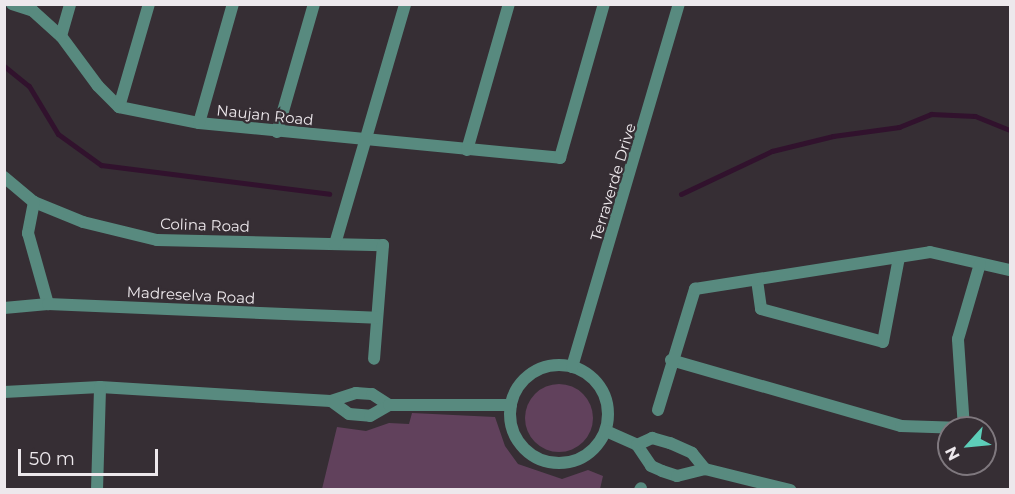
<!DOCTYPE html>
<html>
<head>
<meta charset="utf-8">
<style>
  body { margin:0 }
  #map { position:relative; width:1015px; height:494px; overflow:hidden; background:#362e34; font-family:Montserrat,sans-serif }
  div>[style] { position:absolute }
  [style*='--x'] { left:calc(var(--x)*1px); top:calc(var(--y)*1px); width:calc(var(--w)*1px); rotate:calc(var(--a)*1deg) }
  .green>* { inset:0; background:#61415c }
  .round { border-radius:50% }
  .stream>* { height:5px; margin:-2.5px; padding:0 2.5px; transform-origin:2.5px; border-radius:2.5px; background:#31122d }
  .minor>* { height:12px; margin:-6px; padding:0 6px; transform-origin:6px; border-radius:6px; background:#588a7f }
  .minor>.ring { margin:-6px; padding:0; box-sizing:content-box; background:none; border:12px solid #588a7f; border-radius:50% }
  span { translate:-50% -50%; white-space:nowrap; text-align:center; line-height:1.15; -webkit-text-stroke:4.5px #362e34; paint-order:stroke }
  .street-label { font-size:15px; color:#ede8ec }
  .frame { position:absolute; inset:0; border:6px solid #ede8ec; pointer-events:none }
  .north { position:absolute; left:937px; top:416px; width:60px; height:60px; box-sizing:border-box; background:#362e34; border:2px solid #7f787e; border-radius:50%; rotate:243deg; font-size:16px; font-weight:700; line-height:24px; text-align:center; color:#ede8ec }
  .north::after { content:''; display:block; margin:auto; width:21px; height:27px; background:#5dceb9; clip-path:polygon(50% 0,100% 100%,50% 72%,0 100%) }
  .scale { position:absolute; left:18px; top:449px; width:140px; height:27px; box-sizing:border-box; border:3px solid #ede8ec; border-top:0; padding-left:8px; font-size:18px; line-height:21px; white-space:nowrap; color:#ede8ec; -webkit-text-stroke:4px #362e34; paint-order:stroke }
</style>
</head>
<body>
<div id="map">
  <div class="green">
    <div class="round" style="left:525px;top:384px;width:68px;height:68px"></div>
    <div style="clip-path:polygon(412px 413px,495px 417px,505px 446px,518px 464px,562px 479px,588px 470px,603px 476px,600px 489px,322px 489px,337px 427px,366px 431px,389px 423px,409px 424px)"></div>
  </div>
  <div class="stream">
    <div style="--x:4;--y:66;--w:32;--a:39"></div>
    <div style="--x:29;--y:86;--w:56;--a:58.9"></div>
    <div style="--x:58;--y:134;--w:53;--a:35.8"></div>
    <div style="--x:101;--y:165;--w:230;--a:7.2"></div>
    <div style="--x:681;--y:194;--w:101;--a:-25.3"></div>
    <div style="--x:772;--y:151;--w:63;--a:-13.8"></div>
    <div style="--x:833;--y:136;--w:67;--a:-7.8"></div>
    <div style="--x:899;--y:127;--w:35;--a:-22"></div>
    <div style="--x:931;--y:114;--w:44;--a:2.6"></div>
    <div style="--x:975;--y:116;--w:38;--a:22"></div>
  </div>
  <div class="minor">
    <div style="--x:12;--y:4;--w:22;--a:18"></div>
    <div style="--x:33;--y:11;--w:38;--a:42"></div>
    <div style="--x:61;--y:36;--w:62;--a:53.5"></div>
    <div style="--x:98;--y:86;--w:30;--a:45"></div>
    <div style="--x:119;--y:107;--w:82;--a:11.3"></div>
    <div style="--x:199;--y:123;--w:363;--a:5.5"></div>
    <div style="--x:560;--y:158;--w:160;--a:-74.1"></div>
    <div style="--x:61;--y:36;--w:33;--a:-74"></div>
    <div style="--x:119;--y:107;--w:107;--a:-73.8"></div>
    <div style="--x:199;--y:123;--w:124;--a:-74.1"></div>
    <div style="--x:277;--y:132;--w:133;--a:-73.9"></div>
    <div style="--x:467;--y:150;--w:152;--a:-74"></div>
    <div style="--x:4;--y:177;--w:39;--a:40"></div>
    <div style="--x:34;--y:202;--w:53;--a:22.2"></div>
    <div style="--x:83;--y:222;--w:76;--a:13.7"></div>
    <div style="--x:157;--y:240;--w:226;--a:1.3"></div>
    <div style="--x:383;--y:245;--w:114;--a:94.5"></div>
    <div style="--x:34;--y:202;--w:32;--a:101"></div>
    <div style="--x:28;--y:233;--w:74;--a:74.3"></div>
    <div style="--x:335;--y:244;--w:250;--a:-73.7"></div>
    <div style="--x:757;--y:280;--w:29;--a:82"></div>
    <div style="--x:761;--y:309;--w:126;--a:15.1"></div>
    <div style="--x:883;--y:342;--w:86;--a:-79.3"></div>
    <div style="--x:4;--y:308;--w:44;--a:-5.2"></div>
    <div style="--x:48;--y:304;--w:329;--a:2.4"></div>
    <div style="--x:671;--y:360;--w:239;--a:16"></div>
    <div style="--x:901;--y:426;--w:62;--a:1.8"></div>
    <div class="ring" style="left:510px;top:365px;width:86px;height:86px"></div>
    <div style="--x:572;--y:367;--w:378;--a:-73.6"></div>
    <div style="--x:4;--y:392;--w:96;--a:-3"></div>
    <div style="--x:100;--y:387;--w:231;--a:3.5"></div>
    <div style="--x:331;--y:401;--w:26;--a:-18"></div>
    <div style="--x:356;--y:393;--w:16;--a:4"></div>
    <div style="--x:372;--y:394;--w:20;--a:33"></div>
    <div style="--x:331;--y:401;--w:22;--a:36"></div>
    <div style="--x:349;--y:414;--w:21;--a:5"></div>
    <div style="--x:370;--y:416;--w:22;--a:-30"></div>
    <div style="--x:389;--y:405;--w:122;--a:0"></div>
    <div style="--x:658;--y:410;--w:127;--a:-73"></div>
    <div style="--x:695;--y:289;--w:238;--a:-8.9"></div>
    <div style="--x:930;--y:252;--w:82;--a:12.7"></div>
    <div style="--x:964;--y:428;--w:89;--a:-93.9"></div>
    <div style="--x:958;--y:339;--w:78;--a:-73.7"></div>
    <div style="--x:606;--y:431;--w:34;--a:24"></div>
    <div style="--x:637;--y:445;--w:25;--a:56"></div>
    <div style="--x:651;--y:466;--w:12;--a:24"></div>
    <div style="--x:662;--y:471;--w:16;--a:18"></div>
    <div style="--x:677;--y:476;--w:29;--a:-14"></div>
    <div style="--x:705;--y:469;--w:88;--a:13.9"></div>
    <div style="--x:637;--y:445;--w:17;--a:-25"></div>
    <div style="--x:652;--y:438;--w:19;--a:16"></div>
    <div style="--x:670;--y:443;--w:24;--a:24"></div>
    <div style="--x:692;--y:453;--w:21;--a:51"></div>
    <div style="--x:97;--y:490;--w:103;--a:-88.3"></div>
    <div style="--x:640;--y:490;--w:2;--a:-63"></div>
  </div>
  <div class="street-label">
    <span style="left:265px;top:115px;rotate:6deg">Naujan Road</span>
    <span style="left:613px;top:182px;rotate:-73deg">Terraverde Drive</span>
    <span style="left:205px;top:225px;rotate:2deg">Colina Road</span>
    <span style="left:191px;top:295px;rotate:3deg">Madreselva Road</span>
  </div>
  <div class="frame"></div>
  <div class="north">N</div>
  <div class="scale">50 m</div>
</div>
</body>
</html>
